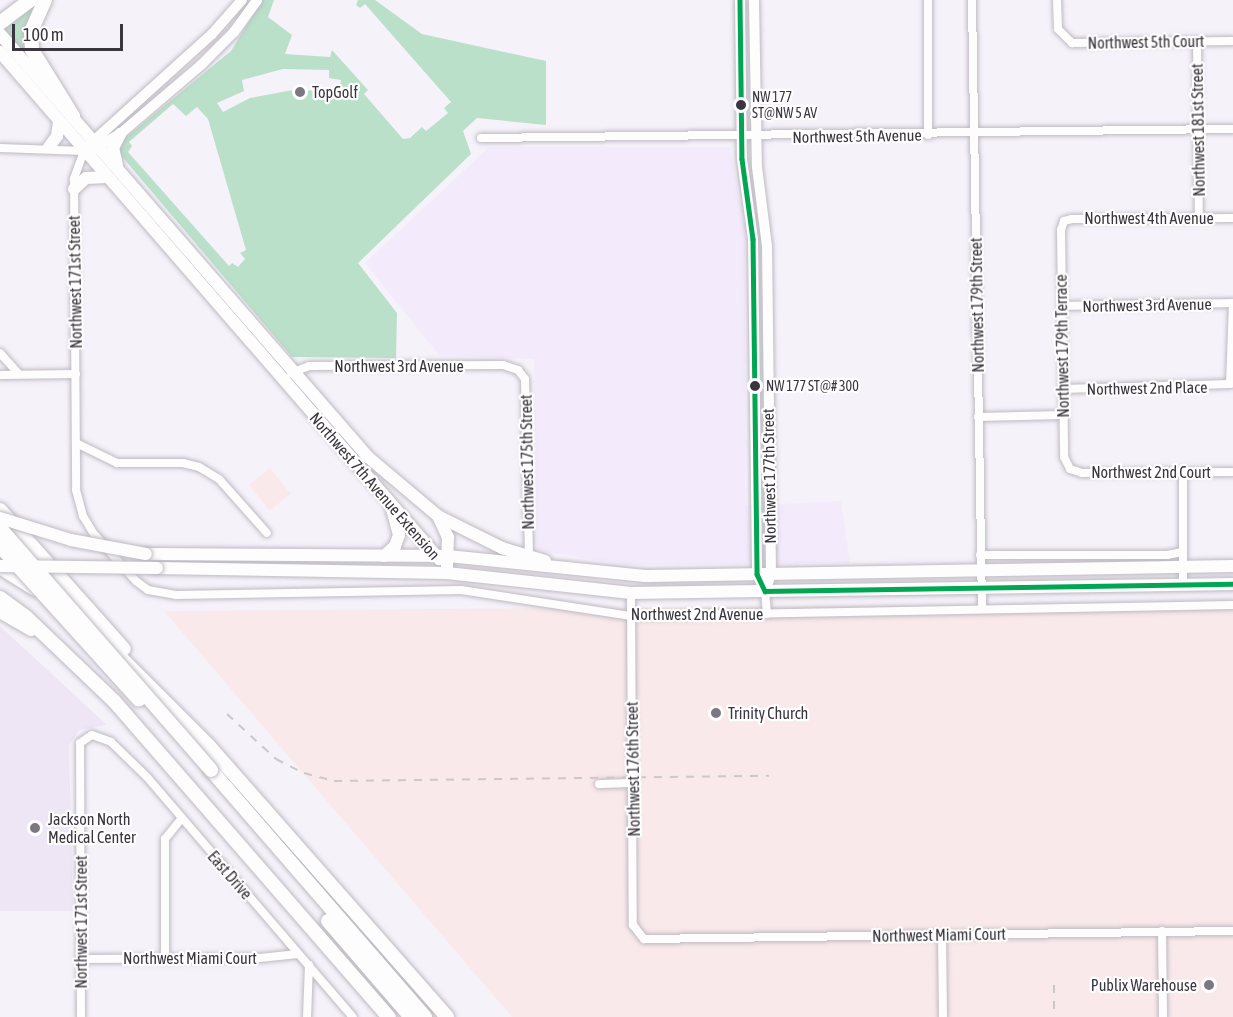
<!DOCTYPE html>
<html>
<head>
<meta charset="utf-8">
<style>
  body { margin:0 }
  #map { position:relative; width:1233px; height:1017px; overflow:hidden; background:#f6f2fa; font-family:"Asap Condensed",sans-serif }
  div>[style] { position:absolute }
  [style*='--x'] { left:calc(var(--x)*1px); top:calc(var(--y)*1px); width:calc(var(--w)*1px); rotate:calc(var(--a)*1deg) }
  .built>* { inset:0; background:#f3eafb }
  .industrial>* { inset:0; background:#f9e9eb; transform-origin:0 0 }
  .medical>* { inset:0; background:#eee6f5 }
  .green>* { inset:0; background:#bae0ca }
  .roads { filter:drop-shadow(0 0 2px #bebac1) drop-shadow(0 0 2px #bebac1) }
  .street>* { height:8px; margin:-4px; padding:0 4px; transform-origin:4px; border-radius:4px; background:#fefdfe }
  .secondary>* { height:10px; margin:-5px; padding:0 5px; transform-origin:5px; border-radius:5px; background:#fefdfe }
  .primary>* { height:12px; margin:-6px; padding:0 6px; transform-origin:6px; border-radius:6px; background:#fefdfe }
  .highway>* { height:14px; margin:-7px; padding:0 7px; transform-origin:7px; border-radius:7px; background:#fefdfe }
  .rail>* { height:2px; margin-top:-1px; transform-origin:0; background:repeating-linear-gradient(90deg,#cac8cb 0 8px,transparent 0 16px) }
  .bridges { filter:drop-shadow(0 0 2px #bebac1) drop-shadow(0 0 2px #bebac1) }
  .primary-bridge>* { height:12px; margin:-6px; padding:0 6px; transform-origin:6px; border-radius:6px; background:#fefdfe }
  .highway-bridge>* { height:14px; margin:-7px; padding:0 7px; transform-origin:7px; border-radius:7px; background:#fefdfe }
  .bus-1>* { height:4.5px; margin:-2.25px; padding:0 2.25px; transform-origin:2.25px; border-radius:2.25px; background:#00a651 }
  .dots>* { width:16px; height:16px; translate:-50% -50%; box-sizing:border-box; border:3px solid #fff; border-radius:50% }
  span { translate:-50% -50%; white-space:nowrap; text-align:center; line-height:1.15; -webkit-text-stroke:4.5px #fff; paint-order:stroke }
  .bus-label { font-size:14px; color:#3a353e }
  .left { translate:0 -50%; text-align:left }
  .street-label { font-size:16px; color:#3a353e }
  .poi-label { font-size:16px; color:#3a353e }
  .right { translate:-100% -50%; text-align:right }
  .scale { position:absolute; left:12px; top:24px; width:111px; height:27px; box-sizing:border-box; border:3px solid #3a353e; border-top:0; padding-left:8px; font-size:18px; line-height:21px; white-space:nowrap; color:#3a353e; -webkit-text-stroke:4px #fff; paint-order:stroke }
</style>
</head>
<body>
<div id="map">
  <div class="built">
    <div style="clip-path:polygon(489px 147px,730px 147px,745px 228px,745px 506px,841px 501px,850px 563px,626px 565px,537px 550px,534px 359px,439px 355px,365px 263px)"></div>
  </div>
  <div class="industrial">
    <div style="left:270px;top:468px;width:33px;height:27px;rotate:51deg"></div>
    <div style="clip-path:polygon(1233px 603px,1233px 1017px,512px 1017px,164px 611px)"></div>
  </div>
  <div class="medical">
    <div style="clip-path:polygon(0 626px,107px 725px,79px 730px,69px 746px,73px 911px,0 911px)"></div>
  </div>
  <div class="green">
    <div style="clip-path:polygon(37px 0,40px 0,25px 55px,5px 29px)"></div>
    <div style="clip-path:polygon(evenodd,262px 0,274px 0,268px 17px,292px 35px,285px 54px,330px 57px,332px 50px,368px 90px,364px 94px,403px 139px,410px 138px,422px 127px,426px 131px,448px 113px,444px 108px,451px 102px,365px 4px,360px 8px,356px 5px,358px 0,375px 0,422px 34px,546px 61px,546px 125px,477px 118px,463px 131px,471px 154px,358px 263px,397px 313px,396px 358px,292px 357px,119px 153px,119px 143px,231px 51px,262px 0,283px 69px,329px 70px,329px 78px,341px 80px,340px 87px,352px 90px,351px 97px,326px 91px,293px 90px,250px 98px,223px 112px,217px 103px,244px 91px,242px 80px,283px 69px,262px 0,173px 104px,186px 116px,197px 107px,208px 119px,246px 250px,240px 253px,245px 259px,238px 267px,232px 263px,229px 266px,128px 152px,132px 146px,129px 142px,173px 104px)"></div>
  </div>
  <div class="roads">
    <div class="street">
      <div style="--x:928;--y:0;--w:135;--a:90"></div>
      <div style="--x:972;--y:0;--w:609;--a:89.06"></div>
      <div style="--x:1057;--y:0;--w:29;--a:88"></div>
      <div style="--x:1058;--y:29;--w:20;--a:45"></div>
      <div style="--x:1072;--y:43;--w:161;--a:-0.7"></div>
      <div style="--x:1197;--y:41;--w:177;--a:89.4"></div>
      <div style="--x:481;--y:138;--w:752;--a:-0.69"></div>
      <div style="--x:0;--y:148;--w:84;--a:2"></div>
      <div style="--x:84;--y:151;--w:30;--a:110"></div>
      <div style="--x:74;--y:179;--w:311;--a:89.6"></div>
      <div style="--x:76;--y:490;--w:27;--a:75"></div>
      <div style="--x:83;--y:516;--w:21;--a:59"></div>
      <div style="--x:94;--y:534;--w:63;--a:48.2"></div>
      <div style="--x:136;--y:581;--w:15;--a:37"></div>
      <div style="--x:148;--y:590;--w:28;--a:10"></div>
      <div style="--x:176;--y:595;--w:285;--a:-1"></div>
      <div style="--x:461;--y:590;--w:171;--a:8.7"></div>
      <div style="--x:630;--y:616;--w:603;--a:-1.05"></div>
      <div style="--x:1233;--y:218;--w:161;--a:179.6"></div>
      <div style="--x:1072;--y:219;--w:8;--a:166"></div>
      <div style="--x:1064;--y:221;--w:9;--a:108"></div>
      <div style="--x:1061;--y:230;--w:227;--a:89.2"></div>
      <div style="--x:1064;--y:457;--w:13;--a:63"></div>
      <div style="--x:1070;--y:469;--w:13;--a:18"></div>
      <div style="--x:1082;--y:473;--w:151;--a:-0.4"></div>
      <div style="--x:1062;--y:306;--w:171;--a:-1"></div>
      <div style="--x:1233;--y:303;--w:81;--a:92.1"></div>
      <div style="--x:1230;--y:384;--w:167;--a:178.3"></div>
      <div style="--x:0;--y:353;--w:27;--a:48"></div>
      <div style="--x:291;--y:373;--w:19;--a:-21"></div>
      <div style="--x:309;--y:366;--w:194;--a:-0.3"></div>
      <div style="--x:503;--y:365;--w:16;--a:18"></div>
      <div style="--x:518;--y:370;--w:11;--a:52"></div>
      <div style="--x:525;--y:379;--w:177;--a:88.7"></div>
      <div style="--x:0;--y:375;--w:76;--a:-0.8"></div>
      <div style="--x:978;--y:417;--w:85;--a:-1.3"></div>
      <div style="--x:76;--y:443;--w:46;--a:26"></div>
      <div style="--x:117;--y:463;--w:66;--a:0"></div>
      <div style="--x:183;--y:463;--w:16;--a:14"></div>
      <div style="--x:199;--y:467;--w:23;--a:31"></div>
      <div style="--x:219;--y:479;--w:72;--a:48.4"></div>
      <div style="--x:1183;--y:473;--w:111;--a:90"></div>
      <div style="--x:980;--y:555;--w:187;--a:0"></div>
      <div style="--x:1167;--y:555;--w:16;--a:-11"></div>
      <div style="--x:765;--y:591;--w:23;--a:85"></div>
      <div style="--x:631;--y:593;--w:332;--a:89.7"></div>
      <div style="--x:633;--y:925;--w:18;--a:52"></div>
      <div style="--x:644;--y:939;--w:589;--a:-0.78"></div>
      <div style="--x:599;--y:784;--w:34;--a:-2"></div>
      <div style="--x:1162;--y:931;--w:86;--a:89.3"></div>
      <div style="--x:942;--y:935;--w:82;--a:89.3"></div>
      <div style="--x:165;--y:958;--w:119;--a:-90"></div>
      <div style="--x:165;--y:839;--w:26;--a:-51"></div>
      <div style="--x:80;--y:959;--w:180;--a:-0.3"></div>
      <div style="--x:260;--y:958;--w:38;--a:-6"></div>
      <div style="--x:81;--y:1017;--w:274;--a:-90.2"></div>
      <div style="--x:80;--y:743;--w:14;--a:-34"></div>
      <div style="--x:92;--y:735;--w:20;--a:20"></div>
      <div style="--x:111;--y:742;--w:50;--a:44.2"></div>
      <div style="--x:147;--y:777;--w:316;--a:49.4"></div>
      <div style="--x:307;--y:1017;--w:52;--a:-87.8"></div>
    </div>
    <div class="secondary">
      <div style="--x:740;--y:0;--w:159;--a:89.3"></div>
      <div style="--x:742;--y:159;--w:81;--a:82.2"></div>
      <div style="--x:753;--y:239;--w:335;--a:89.3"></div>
      <div style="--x:757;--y:574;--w:19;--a:65"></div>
      <div style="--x:754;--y:0;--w:167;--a:89"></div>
      <div style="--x:757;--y:167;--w:80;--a:82.8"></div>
      <div style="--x:767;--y:246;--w:328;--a:89.3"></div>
      <div style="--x:771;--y:574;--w:18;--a:109"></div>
      <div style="--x:88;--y:146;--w:167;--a:-42.1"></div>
      <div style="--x:212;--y:34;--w:45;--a:-48.6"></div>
      <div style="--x:93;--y:149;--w:31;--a:-29"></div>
      <div style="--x:120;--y:134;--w:106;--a:-40.4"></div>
      <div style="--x:201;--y:65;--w:47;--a:-45"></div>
      <div style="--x:234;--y:32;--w:39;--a:-54"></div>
    </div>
    <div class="primary">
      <div style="--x:0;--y:34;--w:561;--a:48.98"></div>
      <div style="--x:368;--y:457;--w:92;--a:40.1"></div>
      <div style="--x:438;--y:516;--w:23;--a:65"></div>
      <div style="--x:448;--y:537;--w:36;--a:92"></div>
      <div style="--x:0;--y:52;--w:671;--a:49.11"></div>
      <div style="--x:49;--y:147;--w:14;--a:-54"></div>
      <div style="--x:57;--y:136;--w:14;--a:-82"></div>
      <div style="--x:117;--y:165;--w:17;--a:-103"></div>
      <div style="--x:113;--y:148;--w:16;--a:-63"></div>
      <div style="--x:74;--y:189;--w:16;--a:-43"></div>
      <div style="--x:86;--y:178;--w:20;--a:-3"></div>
      <div style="--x:438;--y:516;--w:72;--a:26.6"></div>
      <div style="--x:502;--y:548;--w:45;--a:16.8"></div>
      <div style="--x:146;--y:554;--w:302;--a:0.4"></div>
      <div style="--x:448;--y:556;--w:198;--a:5.8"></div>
      <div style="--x:645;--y:576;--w:588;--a:-0.97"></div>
      <div style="--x:384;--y:556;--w:15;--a:-42"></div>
      <div style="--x:395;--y:546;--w:12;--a:-70"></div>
      <div style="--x:399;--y:535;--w:28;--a:-105"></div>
      <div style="--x:157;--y:568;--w:290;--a:1"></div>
      <div style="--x:447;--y:573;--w:185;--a:6.2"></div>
      <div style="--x:631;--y:593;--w:602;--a:-0.86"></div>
    </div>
    <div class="highway">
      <div style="--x:45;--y:0;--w:35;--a:114"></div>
      <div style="--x:31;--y:32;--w:18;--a:87"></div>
      <div style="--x:32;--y:50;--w:78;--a:58.2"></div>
      <div style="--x:0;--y:23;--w:38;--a:-37"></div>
      <div style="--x:0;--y:510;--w:186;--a:48.3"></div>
      <div style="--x:0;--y:567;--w:41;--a:32.2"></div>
      <div style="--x:0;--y:598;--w:32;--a:36"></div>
      <div style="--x:26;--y:617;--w:122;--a:43.7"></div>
      <div style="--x:114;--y:701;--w:419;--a:49"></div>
      <div style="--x:0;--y:611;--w:36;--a:30"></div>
      <div style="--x:101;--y:638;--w:153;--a:45"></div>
      <div style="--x:209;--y:746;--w:361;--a:48.7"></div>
      <div style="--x:211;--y:770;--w:327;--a:49.1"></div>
      <div style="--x:328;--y:921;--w:127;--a:49.2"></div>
    </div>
  </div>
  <div class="rail">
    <div style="--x:227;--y:714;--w:67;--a:42.6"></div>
    <div style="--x:276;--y:759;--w:31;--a:27"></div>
    <div style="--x:304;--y:773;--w:31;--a:15"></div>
    <div style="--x:334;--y:781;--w:435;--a:-0.7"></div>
    <div style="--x:1054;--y:985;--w:32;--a:90"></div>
  </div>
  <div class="bridges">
    <div class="primary-bridge">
      <div style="--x:0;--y:518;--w:74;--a:17.2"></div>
      <div style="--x:71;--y:540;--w:76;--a:10.6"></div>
      <div style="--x:0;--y:566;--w:157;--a:0.7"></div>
    </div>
    <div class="highway-bridge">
      <div style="--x:0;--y:528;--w:321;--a:48.9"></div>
      <div style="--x:0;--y:546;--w:207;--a:47.9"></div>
    </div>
  </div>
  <div class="bus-1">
    <div style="--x:740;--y:0;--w:159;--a:89.3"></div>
    <div style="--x:742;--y:159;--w:81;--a:82.2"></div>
    <div style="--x:753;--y:239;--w:335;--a:89.3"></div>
    <div style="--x:757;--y:574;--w:19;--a:65"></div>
    <div style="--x:765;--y:591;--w:468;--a:-0.9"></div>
  </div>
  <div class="dots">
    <div style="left:300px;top:92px;background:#7c7780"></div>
    <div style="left:741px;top:105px;background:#3a353e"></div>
    <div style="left:755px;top:386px;background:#3a353e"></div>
    <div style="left:716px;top:713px;background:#7c7780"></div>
    <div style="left:35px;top:828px;background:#7c7780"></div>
    <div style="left:1209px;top:985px;background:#7c7780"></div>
  </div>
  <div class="bus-label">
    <span class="left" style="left:752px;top:105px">NW 177<br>ST@NW 5 AV</span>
    <span class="left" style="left:766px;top:386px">NW 177 ST@# 300</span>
  </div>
  <div class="street-label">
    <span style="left:1146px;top:42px;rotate:-1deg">Northwest 5th Court</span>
    <span style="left:1198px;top:130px;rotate:-91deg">Northwest 181st Street</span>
    <span style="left:857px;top:136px;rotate:-1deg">Northwest 5th Avenue</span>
    <span style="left:1149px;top:218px">Northwest 4th Avenue</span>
    <span style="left:75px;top:282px;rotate:-91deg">Northwest 171st Street</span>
    <span style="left:977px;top:305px;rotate:-91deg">Northwest 179th Street</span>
    <span style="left:1147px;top:305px;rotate:-1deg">Northwest 3rd Avenue</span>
    <span style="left:1062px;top:346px;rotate:-91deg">Northwest 179th Terrace</span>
    <span style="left:399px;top:366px">Northwest 3rd Avenue</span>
    <span style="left:1147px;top:388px;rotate:-1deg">Northwest 2nd Place</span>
    <span style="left:527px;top:462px;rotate:-91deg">Northwest 175th Street</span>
    <span style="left:1151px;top:472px">Northwest 2nd Court</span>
    <span style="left:769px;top:476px;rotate:-91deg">Northwest 177th Street</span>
    <span style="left:375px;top:486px;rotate:49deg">Northwest 7th Avenue Extension</span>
    <span style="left:697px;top:614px">Northwest 2nd Avenue</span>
    <span style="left:633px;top:769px;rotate:-91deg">Northwest 176th Street</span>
    <span style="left:230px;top:875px;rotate:49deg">East Drive</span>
    <span style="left:81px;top:922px;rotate:-90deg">Northwest 171st Street</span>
    <span style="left:939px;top:935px;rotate:-1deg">Northwest Miami Court</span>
    <span style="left:190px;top:958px">Northwest Miami Court</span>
  </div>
  <div class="poi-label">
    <span class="left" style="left:312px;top:92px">TopGolf</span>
    <span class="left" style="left:728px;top:713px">Trinity Church</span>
    <span class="left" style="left:48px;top:828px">Jackson North<br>Medical Center</span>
    <span class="right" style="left:1197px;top:985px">Publix Warehouse</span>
  </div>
  <div class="scale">100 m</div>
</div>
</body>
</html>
